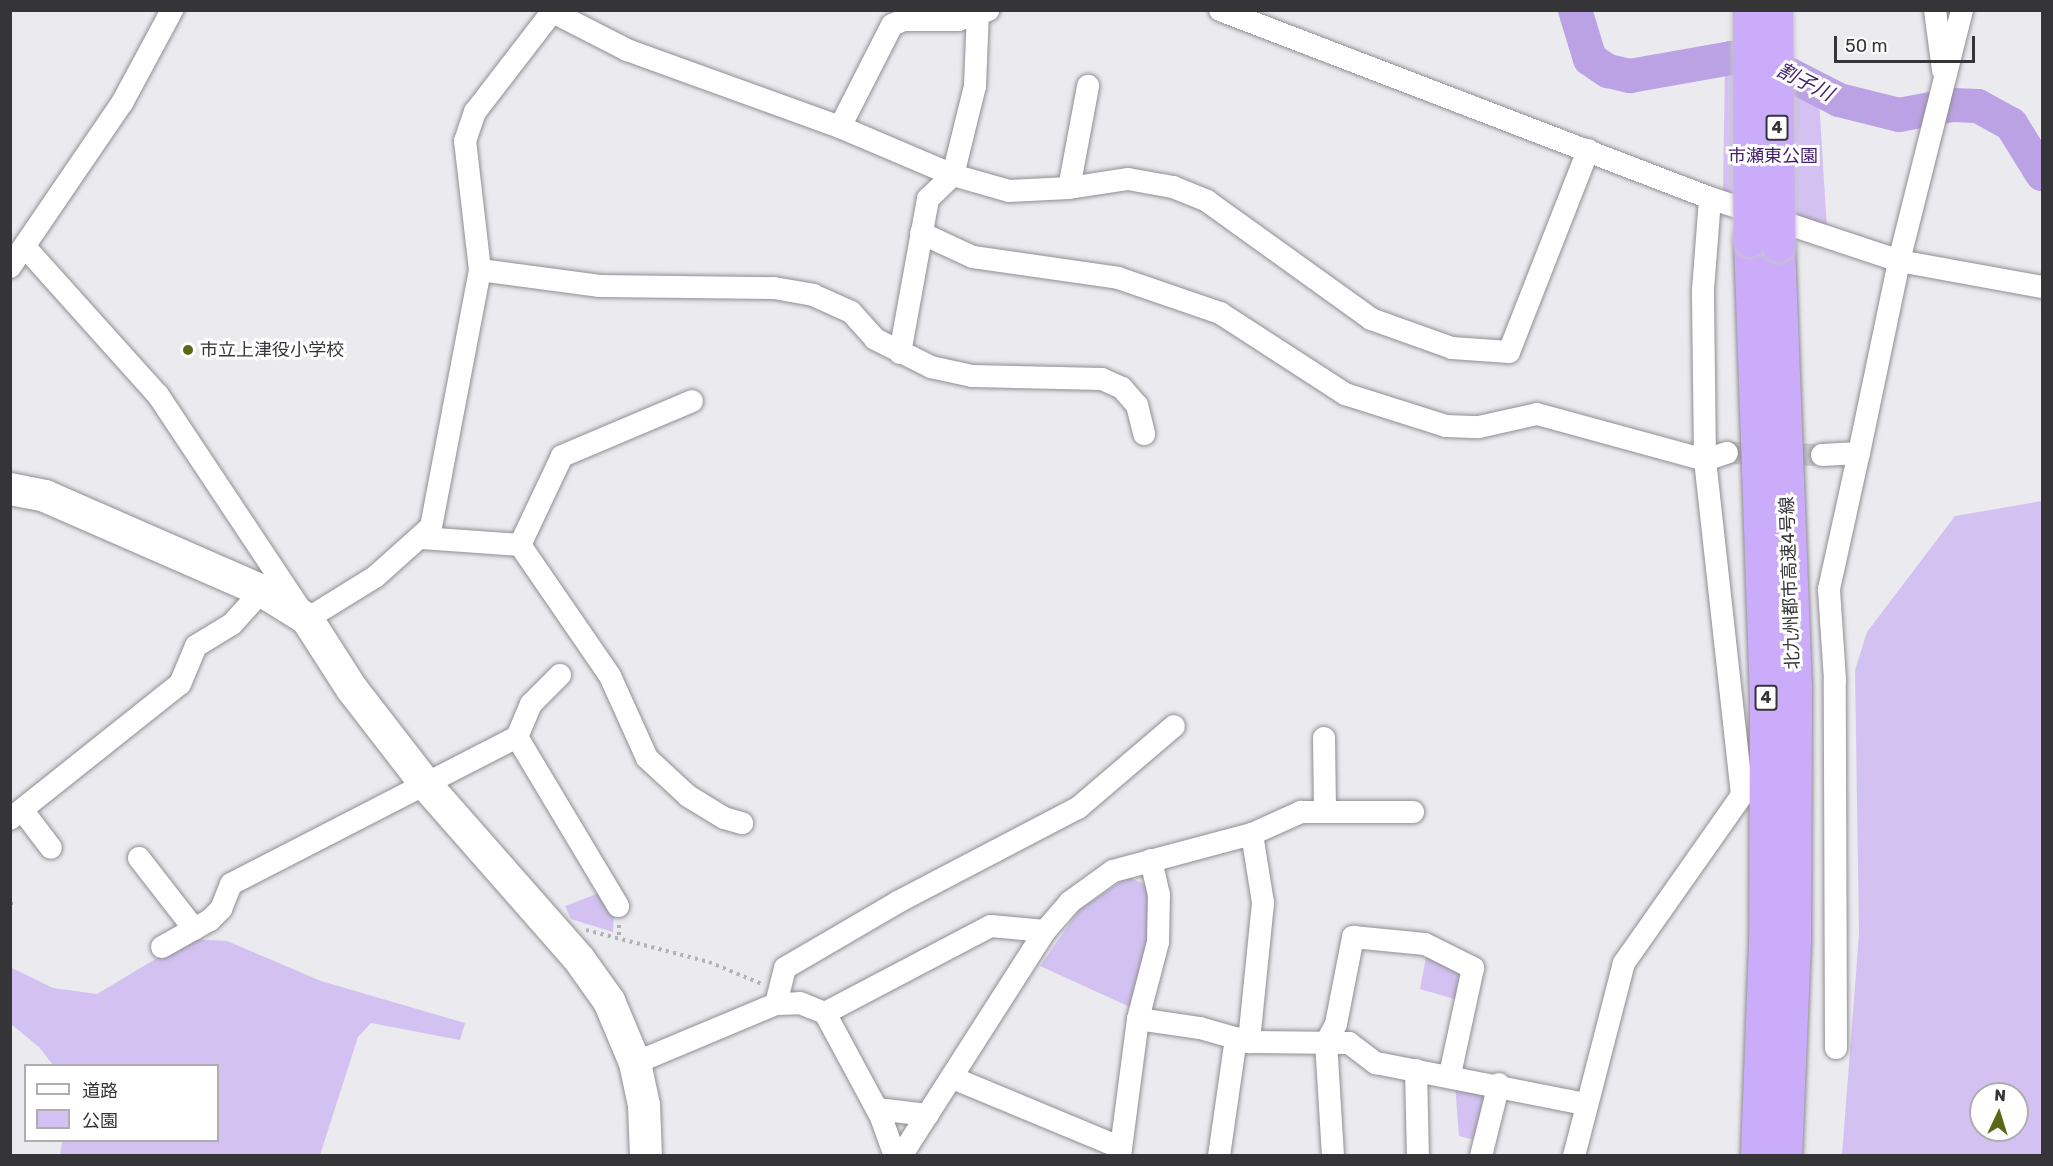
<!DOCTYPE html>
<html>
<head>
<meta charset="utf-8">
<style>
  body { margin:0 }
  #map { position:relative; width:2053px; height:1166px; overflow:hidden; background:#ebeaef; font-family:Rubik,"Noto Sans JP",sans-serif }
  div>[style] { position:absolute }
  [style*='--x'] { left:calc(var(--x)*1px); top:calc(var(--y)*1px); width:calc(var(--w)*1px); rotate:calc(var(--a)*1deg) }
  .green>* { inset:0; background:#d3c2f1 }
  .river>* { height:34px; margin:-17px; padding:0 17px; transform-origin:17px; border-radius:17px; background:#bba2e5 }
  .street-tunnel>* { height:22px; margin-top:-11px; transform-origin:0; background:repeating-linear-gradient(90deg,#c7c6ca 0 22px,transparent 0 33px) }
  .path>* { height:4px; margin-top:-2px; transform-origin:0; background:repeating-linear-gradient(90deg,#b3b2b6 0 3px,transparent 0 7.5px) }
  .roads { filter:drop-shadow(0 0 2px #908e93) drop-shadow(0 0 2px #908e93) }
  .street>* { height:22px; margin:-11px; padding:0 11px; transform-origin:11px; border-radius:11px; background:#fff }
  .secondary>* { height:32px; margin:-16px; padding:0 16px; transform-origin:16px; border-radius:16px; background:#fff }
  .highway>* { height:33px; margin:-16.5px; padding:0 16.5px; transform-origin:16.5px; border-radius:16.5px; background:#caacfb }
  .bridges { filter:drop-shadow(0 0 2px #c6c6c7) drop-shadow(0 0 2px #c6c6c7) }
  .highway-bridge>* { height:33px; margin:-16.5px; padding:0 16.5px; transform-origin:16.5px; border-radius:16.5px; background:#caacfb }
  .dots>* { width:16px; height:16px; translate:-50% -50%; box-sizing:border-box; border:3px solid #fff; border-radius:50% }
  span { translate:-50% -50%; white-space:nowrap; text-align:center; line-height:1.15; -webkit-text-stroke:6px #fff; paint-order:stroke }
  .shield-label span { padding:2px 4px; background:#fff; border:2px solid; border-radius:4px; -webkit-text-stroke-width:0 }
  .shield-label { font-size:16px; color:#353436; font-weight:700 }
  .park-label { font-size:18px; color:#411c69 }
  .poi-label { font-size:18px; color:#353436 }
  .left { translate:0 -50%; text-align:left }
  .street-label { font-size:18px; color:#353436 }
  .water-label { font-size:20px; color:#421d6b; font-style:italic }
  .frame { position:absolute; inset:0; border:12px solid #353436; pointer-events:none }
  .legend { position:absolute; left:24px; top:1064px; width:195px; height:78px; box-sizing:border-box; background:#fff; border:2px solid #aeaeaf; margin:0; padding:8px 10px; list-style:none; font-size:18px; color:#353436 }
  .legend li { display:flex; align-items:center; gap:12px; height:30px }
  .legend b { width:30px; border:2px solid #aeaeaf }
  .north { position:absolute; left:1969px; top:1082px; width:60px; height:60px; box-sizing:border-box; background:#fff; border:2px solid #aeaeaf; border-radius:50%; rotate:4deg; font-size:16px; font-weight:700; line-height:24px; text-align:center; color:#353436 }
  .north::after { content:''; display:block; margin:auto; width:21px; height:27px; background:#576915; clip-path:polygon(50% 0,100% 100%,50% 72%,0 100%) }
  .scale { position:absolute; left:1834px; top:36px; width:141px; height:27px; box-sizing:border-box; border:3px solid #353436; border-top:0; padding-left:8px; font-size:18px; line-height:21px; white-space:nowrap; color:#353436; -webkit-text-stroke:4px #fff; paint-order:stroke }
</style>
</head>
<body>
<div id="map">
  <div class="green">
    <div style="clip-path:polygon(1725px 63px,1761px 69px,1794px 83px,1819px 100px,1827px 229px,1723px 192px)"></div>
    <div style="clip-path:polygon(evenodd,2042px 501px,2042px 1155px,1842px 1155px,1859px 934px,1855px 670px,1867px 632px,1955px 516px,2042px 501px,1981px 1094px,2017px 1094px,2017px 1130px,1981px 1130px,1981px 1094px)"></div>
    <div style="clip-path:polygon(1128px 877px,1151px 887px,1151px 944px,1130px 1007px,1040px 966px,1080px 909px)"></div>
    <div style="clip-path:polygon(599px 893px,614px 914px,613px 932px,571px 919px,565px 906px)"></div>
    <div style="clip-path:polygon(189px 939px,227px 941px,321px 981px,465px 1023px,460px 1040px,371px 1023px,358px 1037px,320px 1155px,60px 1155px,62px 1141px,218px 1140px,218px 1066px,53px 1065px,39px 1047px,11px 1024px,10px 967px,53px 988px,97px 994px)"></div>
    <div style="clip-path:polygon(1426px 957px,1460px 967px,1466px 978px,1458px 1000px,1420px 989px)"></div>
    <div style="clip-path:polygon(1455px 1084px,1486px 1090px,1479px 1141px,1459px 1136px)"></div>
  </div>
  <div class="river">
    <div style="--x:1575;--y:10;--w:51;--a:73"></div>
    <div style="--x:1590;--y:59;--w:22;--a:34"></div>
    <div style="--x:1608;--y:71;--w:23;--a:13"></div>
    <div style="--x:1630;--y:76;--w:103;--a:-10.1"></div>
    <div style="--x:1731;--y:58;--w:30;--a:4"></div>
    <div style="--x:1761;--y:60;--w:88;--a:27.1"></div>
    <div style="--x:1839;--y:100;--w:62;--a:14"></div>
    <div style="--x:1899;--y:115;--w:54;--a:-10.7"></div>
    <div style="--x:1952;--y:105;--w:26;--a:2"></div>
    <div style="--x:1978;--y:106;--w:38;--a:29"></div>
    <div style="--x:2011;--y:124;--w:59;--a:58.2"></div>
  </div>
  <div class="street-tunnel">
    <div style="--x:1727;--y:453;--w:95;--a:1.2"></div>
  </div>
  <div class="path">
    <div style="--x:10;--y:903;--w:4;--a:27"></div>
    <div style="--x:619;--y:925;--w:14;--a:90"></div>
    <div style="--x:586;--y:930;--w:127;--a:14.6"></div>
    <div style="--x:709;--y:962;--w:57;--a:22.5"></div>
  </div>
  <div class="roads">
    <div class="street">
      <div style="--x:549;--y:10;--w:88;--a:27.1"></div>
      <div style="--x:627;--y:50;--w:226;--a:19.9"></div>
      <div style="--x:840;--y:127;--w:123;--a:23"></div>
      <div style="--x:953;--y:175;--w:58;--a:15.9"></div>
      <div style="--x:1009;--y:191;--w:60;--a:-2.9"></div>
      <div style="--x:1069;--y:188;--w:60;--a:-8.7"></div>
      <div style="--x:1128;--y:179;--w:46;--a:10.1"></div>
      <div style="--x:1173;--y:187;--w:37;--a:22"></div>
      <div style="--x:1207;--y:201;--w:202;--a:35.7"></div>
      <div style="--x:1371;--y:319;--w:86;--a:19.7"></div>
      <div style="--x:1452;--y:348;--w:57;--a:4"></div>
      <div style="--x:1509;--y:352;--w:217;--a:-68.6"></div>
      <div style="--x:1220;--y:10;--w:525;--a:20.99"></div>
      <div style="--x:1710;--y:198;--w:199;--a:18.4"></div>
      <div style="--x:1899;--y:261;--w:145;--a:10.3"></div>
      <div style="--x:1935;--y:10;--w:61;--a:82.4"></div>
      <div style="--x:840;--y:127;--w:114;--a:-63"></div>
      <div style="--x:892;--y:25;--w:13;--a:-23"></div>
      <div style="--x:904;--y:20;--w:54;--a:0"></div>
      <div style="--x:958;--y:20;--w:32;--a:-18"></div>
      <div style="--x:1069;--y:188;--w:104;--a:-79.4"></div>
      <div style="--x:921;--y:233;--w:57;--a:24.8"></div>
      <div style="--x:973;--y:257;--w:147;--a:8.2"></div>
      <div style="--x:1118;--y:278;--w:108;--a:18.9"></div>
      <div style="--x:1220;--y:313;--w:149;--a:32.9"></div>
      <div style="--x:1345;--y:394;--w:106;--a:17.6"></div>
      <div style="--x:1446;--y:426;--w:33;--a:2"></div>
      <div style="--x:1479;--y:427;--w:59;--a:-12.6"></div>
      <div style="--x:1537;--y:414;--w:174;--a:15.3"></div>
      <div style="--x:1705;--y:460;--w:23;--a:-18"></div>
      <div style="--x:25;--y:247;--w:199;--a:48.1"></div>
      <div style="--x:158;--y:395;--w:269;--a:56.4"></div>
      <div style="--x:307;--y:619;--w:80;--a:-31.7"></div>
      <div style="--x:375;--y:577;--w:75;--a:-41.8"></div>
      <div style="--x:431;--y:527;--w:262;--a:-79.2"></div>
      <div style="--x:480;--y:270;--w:130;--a:-96.6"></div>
      <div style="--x:465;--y:141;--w:31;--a:-71"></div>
      <div style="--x:475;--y:112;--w:126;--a:-52.4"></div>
      <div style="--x:10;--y:267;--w:199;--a:-55.7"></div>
      <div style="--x:122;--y:103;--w:106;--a:-61.7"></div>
      <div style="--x:480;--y:270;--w:121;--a:7.6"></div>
      <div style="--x:600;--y:286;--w:174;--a:0.7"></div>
      <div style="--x:774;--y:288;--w:40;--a:10"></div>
      <div style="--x:813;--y:295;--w:42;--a:24.1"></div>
      <div style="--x:851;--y:312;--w:36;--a:48"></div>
      <div style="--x:875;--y:339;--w:63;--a:26.6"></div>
      <div style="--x:931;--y:367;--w:42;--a:12.4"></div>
      <div style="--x:972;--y:376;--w:130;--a:1.3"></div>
      <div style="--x:1102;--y:379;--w:22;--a:24"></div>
      <div style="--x:1122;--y:388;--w:23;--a:49"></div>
      <div style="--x:1137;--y:405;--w:30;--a:76"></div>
      <div style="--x:900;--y:353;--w:157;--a:-79.7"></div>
      <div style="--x:928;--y:199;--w:35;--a:-44"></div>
      <div style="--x:953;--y:175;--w:92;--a:-76.1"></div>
      <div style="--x:975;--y:86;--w:76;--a:-87.7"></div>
      <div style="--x:1822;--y:455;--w:37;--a:-3"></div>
      <div style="--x:1859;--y:453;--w:196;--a:-78.2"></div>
      <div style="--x:1899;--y:261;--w:259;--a:-75.9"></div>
      <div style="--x:422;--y:538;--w:98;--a:4.1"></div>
      <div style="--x:520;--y:545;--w:159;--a:55.5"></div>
      <div style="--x:610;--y:676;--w:90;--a:65.7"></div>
      <div style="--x:647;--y:758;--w:56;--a:42.8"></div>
      <div style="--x:688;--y:796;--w:42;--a:31.4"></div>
      <div style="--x:724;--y:818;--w:19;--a:16"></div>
      <div style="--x:520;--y:545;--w:98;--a:-64.7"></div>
      <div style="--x:562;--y:456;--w:141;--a:-22.9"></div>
      <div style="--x:517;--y:737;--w:36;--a:-67"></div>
      <div style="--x:531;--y:704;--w:41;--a:-45"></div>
      <div style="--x:1324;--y:738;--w:74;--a:89.2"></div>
      <div style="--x:23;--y:811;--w:46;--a:52.9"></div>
      <div style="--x:10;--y:819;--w:217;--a:-38.5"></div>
      <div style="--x:180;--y:684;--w:41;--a:-67.2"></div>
      <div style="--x:196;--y:646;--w:42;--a:-31.4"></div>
      <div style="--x:232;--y:624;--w:45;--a:-47.7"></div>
      <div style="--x:1252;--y:834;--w:54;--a:-24.2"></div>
      <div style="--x:1301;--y:812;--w:112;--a:0"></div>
      <div style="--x:139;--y:858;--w:90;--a:52.2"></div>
      <div style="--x:162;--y:947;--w:55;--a:-29.4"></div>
      <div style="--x:210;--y:920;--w:16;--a:-45"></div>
      <div style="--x:221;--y:909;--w:27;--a:-68"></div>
      <div style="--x:231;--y:884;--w:322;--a:-27.2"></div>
      <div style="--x:517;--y:737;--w:197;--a:59.1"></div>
      <div style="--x:776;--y:1004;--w:37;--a:-76"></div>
      <div style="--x:785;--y:968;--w:131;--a:-30.3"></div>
      <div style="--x:898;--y:902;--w:203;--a:-27.6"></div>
      <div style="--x:1078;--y:808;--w:126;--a:-40.5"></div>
      <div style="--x:825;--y:1013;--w:187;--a:-27.7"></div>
      <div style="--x:991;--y:926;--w:54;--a:5.3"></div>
      <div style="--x:1138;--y:1019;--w:80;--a:-75.4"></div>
      <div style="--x:1158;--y:942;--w:47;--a:-88.8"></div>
      <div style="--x:1159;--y:895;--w:36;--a:-103"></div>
      <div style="--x:1836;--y:1048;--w:368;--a:-90.2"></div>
      <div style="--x:1835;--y:680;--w:91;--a:-93.8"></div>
      <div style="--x:1829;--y:589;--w:139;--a:-77.6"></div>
      <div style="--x:635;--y:1063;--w:153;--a:-22.7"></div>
      <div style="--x:776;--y:1004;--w:24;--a:-2"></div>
      <div style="--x:800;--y:1003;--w:27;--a:22"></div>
      <div style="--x:825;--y:1013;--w:118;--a:61.7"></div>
      <div style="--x:881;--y:1117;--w:41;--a:70.3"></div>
      <div style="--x:1416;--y:1070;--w:86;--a:88.7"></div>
      <div style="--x:953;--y:1078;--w:182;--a:22.6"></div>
      <div style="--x:877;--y:1109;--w:51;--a:6.7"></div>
      <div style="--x:901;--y:1156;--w:267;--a:-57.4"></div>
      <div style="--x:1045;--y:931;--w:38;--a:-49"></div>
      <div style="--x:1070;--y:902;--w:53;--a:-35.8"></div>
      <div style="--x:1113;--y:871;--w:144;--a:-14.9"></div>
      <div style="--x:1252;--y:834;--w:70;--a:80.9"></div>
      <div style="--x:1263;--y:903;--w:140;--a:95.8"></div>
      <div style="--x:1120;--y:1156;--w:138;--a:-82.5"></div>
      <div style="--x:1138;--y:1019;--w:63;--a:8.3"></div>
      <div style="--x:1200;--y:1028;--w:51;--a:15.9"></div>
      <div style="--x:1249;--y:1042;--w:100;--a:0.6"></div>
      <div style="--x:1349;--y:1043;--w:34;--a:37"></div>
      <div style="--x:1376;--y:1063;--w:213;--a:11.1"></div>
      <div style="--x:1219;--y:1156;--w:119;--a:-81.8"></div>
      <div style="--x:1333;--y:1156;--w:113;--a:-93.5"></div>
      <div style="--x:1326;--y:1043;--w:21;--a:-62"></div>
      <div style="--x:1336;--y:1024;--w:89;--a:-78.9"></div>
      <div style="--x:1353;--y:937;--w:72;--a:5.6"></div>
      <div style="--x:1425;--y:944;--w:54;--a:26.6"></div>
      <div style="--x:1473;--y:968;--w:108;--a:102.2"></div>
      <div style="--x:1481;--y:1156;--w:74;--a:-76"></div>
      <div style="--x:1574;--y:1156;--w:199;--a:-75.5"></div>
      <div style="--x:1624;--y:963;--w:205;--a:-54.9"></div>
      <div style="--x:1742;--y:795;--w:337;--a:-96.3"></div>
      <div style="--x:1705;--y:460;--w:170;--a:-90.7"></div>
      <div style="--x:1703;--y:290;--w:92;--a:-85.6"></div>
    </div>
    <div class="secondary">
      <div style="--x:10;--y:489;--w:36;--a:11"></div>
      <div style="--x:45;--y:496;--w:237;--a:23.6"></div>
      <div style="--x:262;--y:591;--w:53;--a:31.9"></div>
      <div style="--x:307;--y:619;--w:83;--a:57.3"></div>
      <div style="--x:352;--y:689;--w:123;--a:52.3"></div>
      <div style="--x:427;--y:786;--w:230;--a:48.7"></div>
      <div style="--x:579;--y:959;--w:52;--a:54.5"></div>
      <div style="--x:609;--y:1001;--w:67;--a:67.2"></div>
      <div style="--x:635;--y:1063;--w:43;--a:77.9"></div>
      <div style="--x:644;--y:1105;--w:51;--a:87.8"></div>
    </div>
    <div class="highway">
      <div style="--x:1750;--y:240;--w:452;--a:88"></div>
      <div style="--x:1766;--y:692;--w:252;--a:90.2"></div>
      <div style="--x:1765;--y:944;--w:212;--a:92.2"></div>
      <div style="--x:1778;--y:245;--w:441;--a:87.8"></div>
      <div style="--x:1795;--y:686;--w:256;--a:90.2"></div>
      <div style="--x:1794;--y:942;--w:214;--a:92.4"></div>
    </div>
  </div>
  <div class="bridges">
    <div class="highway-bridge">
      <div style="--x:1749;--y:10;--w:230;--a:89.8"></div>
      <div style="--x:1776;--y:10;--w:235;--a:89.5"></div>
    </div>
  </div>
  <div class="dots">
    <div style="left:188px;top:350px;background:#576915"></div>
  </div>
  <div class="shield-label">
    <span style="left:1777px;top:128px">4</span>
    <span style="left:1766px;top:698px">4</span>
  </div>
  <div class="park-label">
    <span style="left:1773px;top:156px">市瀬東公園</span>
  </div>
  <div class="poi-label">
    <span class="left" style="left:200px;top:350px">市立上津役小学校</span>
  </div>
  <div class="street-label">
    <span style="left:1790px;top:583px;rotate:-92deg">北九州都市高速4号線</span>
  </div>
  <div class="water-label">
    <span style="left:1805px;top:82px;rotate:27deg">割子川</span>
  </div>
  <div class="frame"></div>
  <ul class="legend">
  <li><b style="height:8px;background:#fff"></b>道路</li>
  <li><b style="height:16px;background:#d3c2f1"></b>公園</li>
  </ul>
  <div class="north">N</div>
  <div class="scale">50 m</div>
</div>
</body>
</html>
